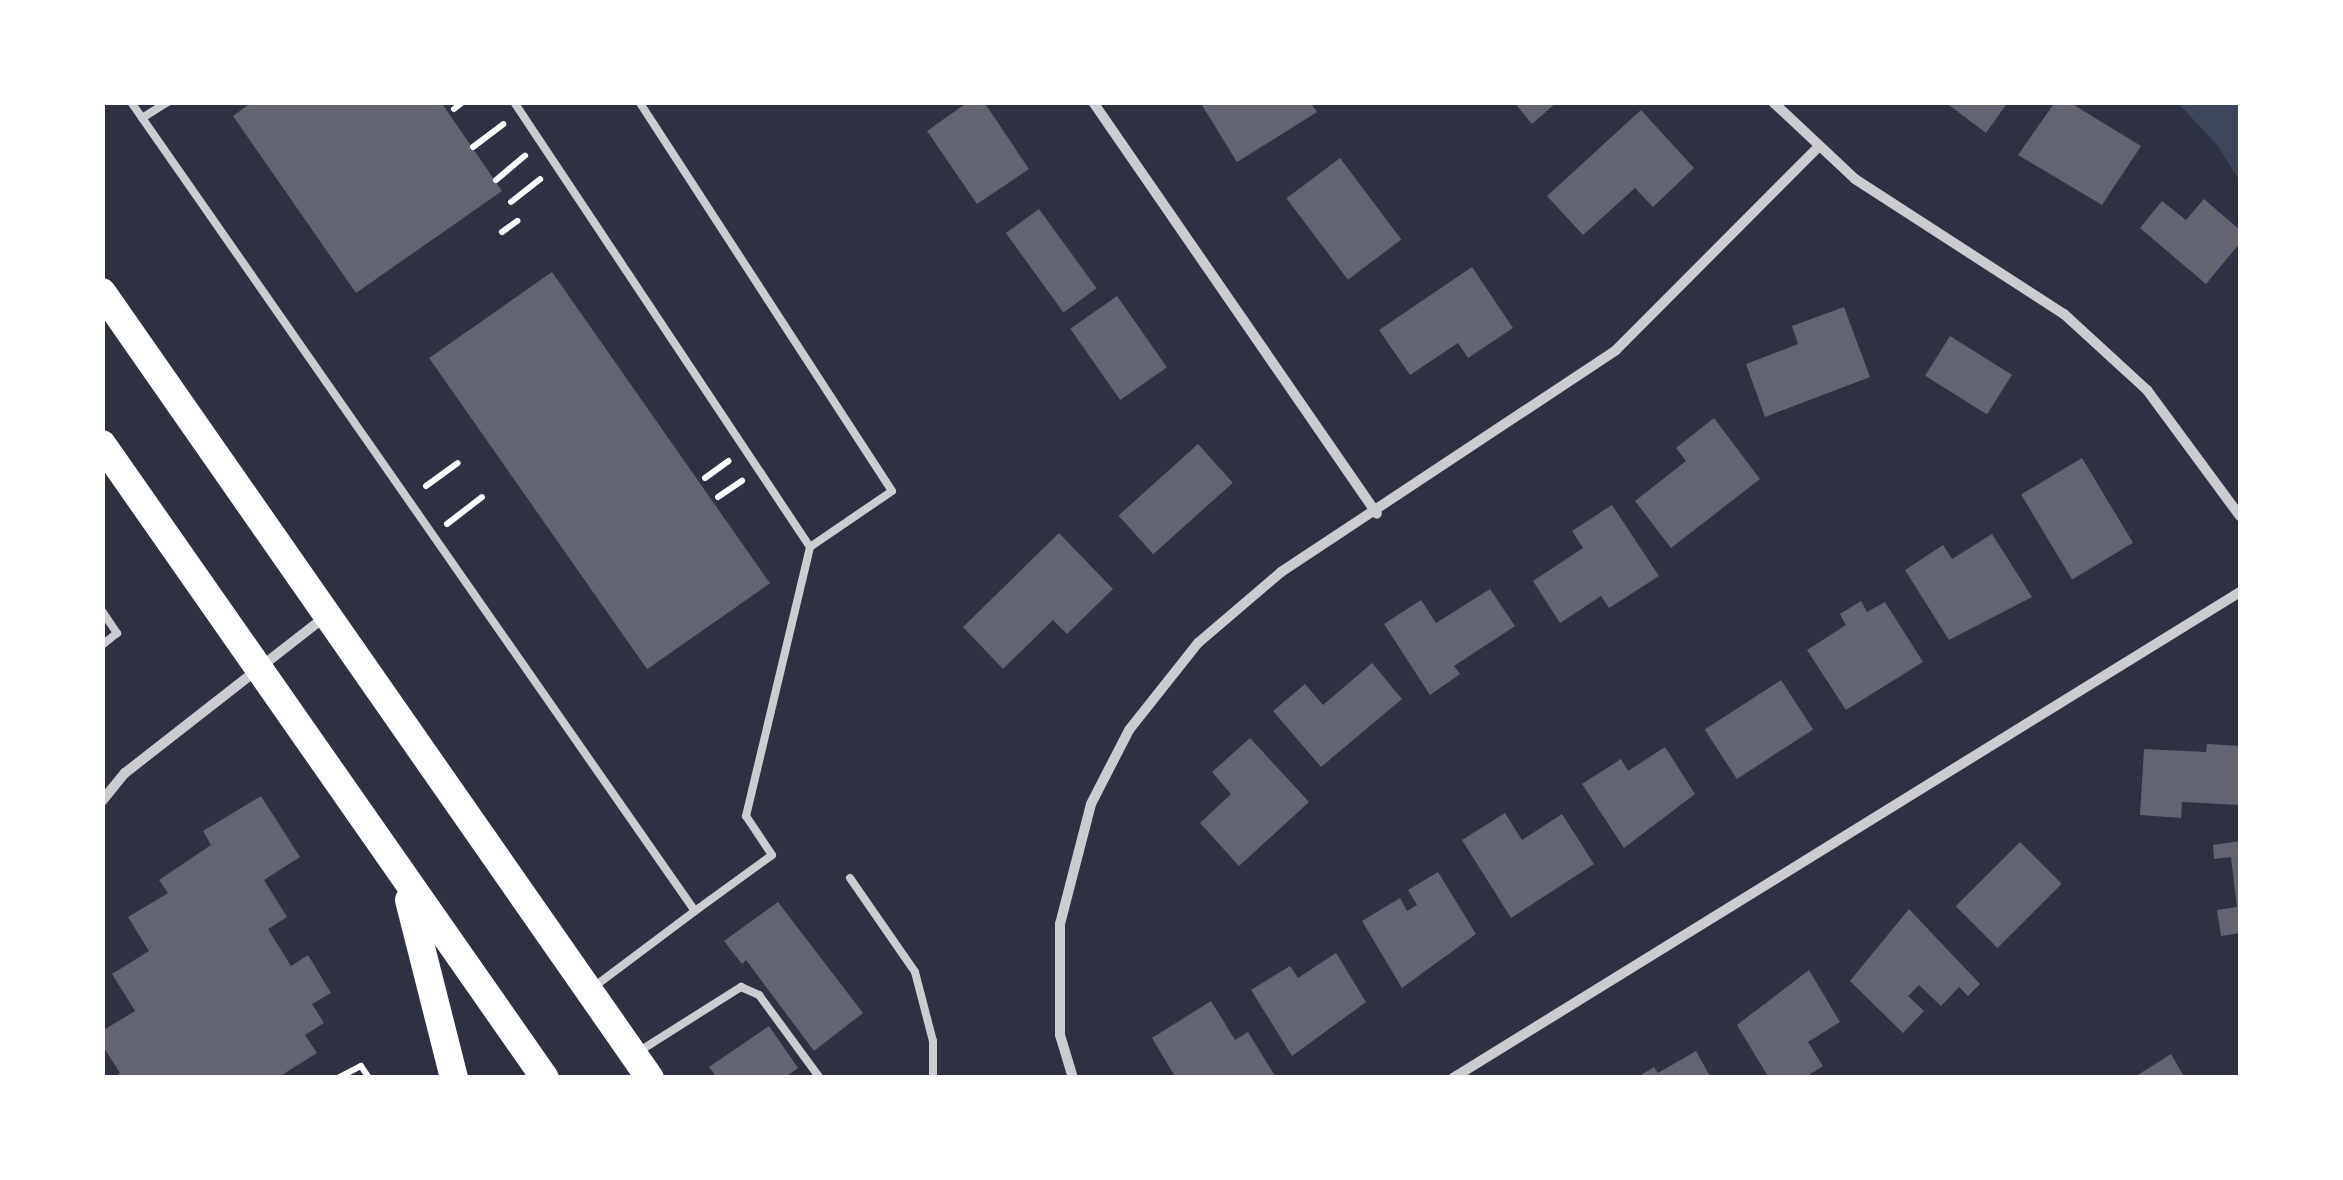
<!DOCTYPE html>
<html>
<head>
<meta charset="utf-8">
<style>
  body { margin:0 }
  #map { position:relative; width:2343px; height:1180px; overflow:hidden; background:#2d3142; font-family:"Alegreya Sans",sans-serif }
  div>[style] { position:absolute }
  [style*='--x'] { left:calc(var(--x)*1px); top:calc(var(--y)*1px); width:calc(var(--w)*1px); rotate:calc(var(--a)*1deg) }
  .green>* { inset:0; background:#3c4559 }
  .building>* { inset:0; background:#626471; transform-origin:0 0 }
  .path>* { height:6px; margin:-3px; padding:0 3px; transform-origin:3px; border-radius:3px; background:#fff }
  .service>* { height:8px; margin:-4px; padding:0 4px; transform-origin:4px; border-radius:4px; background:#caccd0 }
  .minor>* { height:10px; margin:-5px; padding:0 5px; transform-origin:5px; border-radius:5px; background:#caccd0 }
  .trunk>* { height:28px; margin:-14px; padding:0 14px; transform-origin:14px; border-radius:14px; background:#fff }
  span { translate:-50% -50%; white-space:nowrap; text-align:center; line-height:1.15; -webkit-text-stroke:8px #fff; paint-order:stroke }
  .frame { position:absolute; inset:0; border:105px solid #fff; pointer-events:none }
</style>
</head>
<body>
<div id="map">
  <div class="green">
    <div style="clip-path:polygon(2178px 103px,2240px 103px,2240px 182px,2218px 146px)"></div>
  </div>
  <div class="building">
    <div style="clip-path:polygon(252px 102px,441px 102px,502px 191px,356px 293px,233px 116px)"></div>
    <div style="clip-path:polygon(968px 102px,984px 102px,1029px 169px,977px 204px,927px 131px)"></div>
    <div style="clip-path:polygon(1200px 102px,1310px 102px,1317px 112px,1237px 162px)"></div>
    <div style="clip-path:polygon(1514px 102px,1557px 102px,1532px 124px)"></div>
    <div style="clip-path:polygon(1945px 102px,2008px 102px,1986px 133px)"></div>
    <div style="clip-path:polygon(2055px 102px,2069px 102px,2141px 146px,2102px 205px,2018px 155px)"></div>
    <div style="clip-path:polygon(1641px 110px,1694px 168px,1653px 207px,1635px 188px,1583px 235px,1547px 196px)"></div>
    <div style="left:1340px;top:158px;width:102px;height:67px;rotate:53deg"></div>
    <div style="clip-path:polygon(2204px 199px,2240px 230px,2240px 243px,2206px 284px,2140px 228px,2162px 201px,2186px 220px)"></div>
    <div style="left:1039px;top:209px;width:98px;height:41px;rotate:54deg"></div>
    <div style="clip-path:polygon(1472px 267px,1513px 328px,1468px 358px,1458px 343px,1410px 375px,1379px 330px)"></div>
    <div style="left:552px;top:272px;width:380px;height:150px;rotate:55deg"></div>
    <div style="left:1117px;top:296px;width:87px;height:57px;rotate:55deg"></div>
    <div style="clip-path:polygon(1844px 307px,1870px 377px,1765px 417px,1746px 364px,1798px 344px,1792px 326px)"></div>
    <div style="left:1950px;top:336px;width:73px;height:47px;rotate:32deg"></div>
    <div style="clip-path:polygon(1714px 418px,1760px 479px,1671px 548px,1635px 501px,1686px 461px,1676px 448px)"></div>
    <div style="left:1198px;top:444px;width:52px;height:107px;rotate:48deg"></div>
    <div style="left:2082px;top:458px;width:99px;height:71px;rotate:59deg"></div>
    <div style="clip-path:polygon(1612px 505px,1659px 576px,1609px 608px,1601px 596px,1560px 623px,1533px 581px,1583px 548px,1572px 531px)"></div>
    <div style="clip-path:polygon(1059px 533px,1113px 589px,1067px 634px,1053px 620px,1003px 669px,963px 627px)"></div>
    <div style="clip-path:polygon(1992px 534px,2032px 597px,1949px 640px,1905px 570px,1943px 545px,1952px 559px)"></div>
    <div style="clip-path:polygon(1490px 589px,1515px 626px,1454px 666px,1460px 674px,1430px 695px,1384px 624px,1421px 600px,1436px 623px)"></div>
    <div style="clip-path:polygon(1861px 601px,1867px 612px,1885px 602px,1923px 662px,1846px 710px,1807px 650px,1846px 625px,1840px 614px)"></div>
    <div style="clip-path:polygon(1372px 663px,1402px 699px,1321px 767px,1273px 711px,1305px 684px,1323px 705px)"></div>
    <div style="left:1781px;top:680px;width:59px;height:91px;rotate:57deg"></div>
    <div style="clip-path:polygon(1250px 738px,1309px 802px,1239px 866px,1200px 823px,1231px 794px,1212px 772px)"></div>
    <div style="clip-path:polygon(2207px 744px,2240px 746px,2240px 805px,2182px 802px,2181px 818px,2140px 815px,2144px 749px,2206px 752px)"></div>
    <div style="clip-path:polygon(1665px 747px,1695px 794px,1624px 848px,1582px 784px,1621px 759px,1628px 771px)"></div>
    <div style="clip-path:polygon(261px 796px,300px 857px,264px 880px,287px 917px,268px 929px,291px 966px,308px 955px,331px 993px,312px 1004px,324px 1023px,305px 1035px,317px 1053px,277px 1078px,113px 1078px,120px 1073px,102px 1045px,102px 1031px,135px 1011px,112px 974px,149px 951px,128px 917px,168px 893px,159px 880px,211px 845px,203px 831px)"></div>
    <div style="clip-path:polygon(1505px 813px,1522px 840px,1562px 814px,1594px 864px,1511px 918px,1462px 840px)"></div>
    <div style="clip-path:polygon(2240px 841px,2240px 933px,2221px 936px,2217px 910px,2237px 907px,2231px 857px,2214px 859px,2213px 845px)"></div>
    <div style="left:2020px;top:842px;width:59px;height:91px;rotate:45deg"></div>
    <div style="clip-path:polygon(1438px 872px,1476px 934px,1402px 988px,1362px 921px,1400px 898px,1407px 911px,1417px 905px,1408px 890px)"></div>
    <div style="clip-path:polygon(778px 902px,863px 1013px,814px 1051px,746px 960px,742px 964px,724px 941px)"></div>
    <div style="clip-path:polygon(1909px 909px,1980px 984px,1968px 996px,1959px 987px,1941px 1006px,1919px 985px,1908px 996px,1924px 1011px,1903px 1033px,1850px 981px)"></div>
    <div style="clip-path:polygon(1336px 953px,1366px 1002px,1292px 1056px,1251px 990px,1290px 966px,1298px 978px)"></div>
    <div style="clip-path:polygon(1809px 970px,1840px 1022px,1808px 1042px,1823px 1066px,1804px 1078px,1769px 1078px,1737px 1025px)"></div>
    <div style="clip-path:polygon(1211px 1001px,1235px 1040px,1248px 1032px,1275px 1076px,1176px 1078px,1152px 1038px)"></div>
    <div style="clip-path:polygon(769px 1026px,798px 1068px,784px 1078px,717px 1078px,709px 1067px)"></div>
    <div style="clip-path:polygon(1696px 1051px,1711px 1078px,1636px 1078px,1654px 1067px,1658px 1073px)"></div>
    <div style="clip-path:polygon(2171px 1054px,2185px 1078px,2133px 1078px)"></div>
  </div>
  <div class="path">
    <div style="--x:454;--y:109;--w:11;--a:-38"></div>
    <div style="--x:473;--y:147;--w:38;--a:-37"></div>
    <div style="--x:496;--y:180;--w:38;--a:-40"></div>
    <div style="--x:511;--y:202;--w:37;--a:-38"></div>
    <div style="--x:502;--y:232;--w:19;--a:-36"></div>
    <div style="--x:705;--y:478;--w:29;--a:-36"></div>
    <div style="--x:426;--y:486;--w:39;--a:-36"></div>
    <div style="--x:718;--y:497;--w:29;--a:-34"></div>
    <div style="--x:447;--y:524;--w:44;--a:-37.6"></div>
    <div style="--x:338;--y:1078;--w:26;--a:-28"></div>
    <div style="--x:361;--y:1066;--w:14;--a:56"></div>
  </div>
  <div class="service">
    <div style="--x:131;--y:102;--w:986;--a:55.12"></div>
    <div style="--x:695;--y:911;--w:95;--a:-36"></div>
    <div style="--x:772;--y:855;--w:47;--a:-123.7"></div>
    <div style="--x:746;--y:816;--w:277;--a:-76.6"></div>
    <div style="--x:514;--y:102;--w:534;--a:56.37"></div>
    <div style="--x:810;--y:547;--w:99;--a:-34.3"></div>
    <div style="--x:892;--y:491;--w:464;--a:-123"></div>
    <div style="--x:142;--y:118;--w:31;--a:-32"></div>
    <div style="--x:102;--y:611;--w:27;--a:56"></div>
    <div style="--x:117;--y:633;--w:19;--a:141"></div>
    <div style="--x:850;--y:878;--w:114;--a:55.3"></div>
    <div style="--x:915;--y:972;--w:71;--a:75.4"></div>
    <div style="--x:933;--y:1041;--w:37;--a:90"></div>
    <div style="--x:595;--y:986;--w:125;--a:-36.9"></div>
    <div style="--x:638;--y:1052;--w:122;--a:-32.3"></div>
    <div style="--x:741;--y:987;--w:20;--a:24"></div>
    <div style="--x:759;--y:995;--w:103;--a:53.7"></div>
  </div>
  <div class="minor">
    <div style="--x:1093;--y:102;--w:500;--a:55.42"></div>
    <div style="--x:1773;--y:102;--w:112;--a:43.2"></div>
    <div style="--x:1855;--y:179;--w:249;--a:32.9"></div>
    <div style="--x:2064;--y:314;--w:113;--a:42.5"></div>
    <div style="--x:2147;--y:390;--w:157;--a:53.6"></div>
    <div style="--x:102;--y:801;--w:36;--a:-51"></div>
    <div style="--x:125;--y:773;--w:254;--a:-38"></div>
    <div style="--x:1073;--y:1078;--w:45;--a:-106.8"></div>
    <div style="--x:1060;--y:1035;--w:111;--a:-90"></div>
    <div style="--x:1060;--y:924;--w:124;--a:-75.5"></div>
    <div style="--x:1091;--y:804;--w:83;--a:-62.8"></div>
    <div style="--x:1129;--y:730;--w:111;--a:-51.6"></div>
    <div style="--x:1198;--y:643;--w:109;--a:-40.5"></div>
    <div style="--x:1281;--y:572;--w:402;--a:-33.5"></div>
    <div style="--x:1616;--y:350;--w:288;--a:-45.1"></div>
    <div style="--x:1453;--y:1078;--w:925;--a:-31.7"></div>
  </div>
  <div class="trunk">
    <div style="--x:102;--y:292;--w:958;--a:55.12"></div>
    <div style="--x:102;--y:444;--w:773;--a:55.06"></div>
    <div style="--x:409;--y:900;--w:184;--a:75.8"></div>
  </div>
  <div class="frame"></div>
</div>
</body>
</html>
